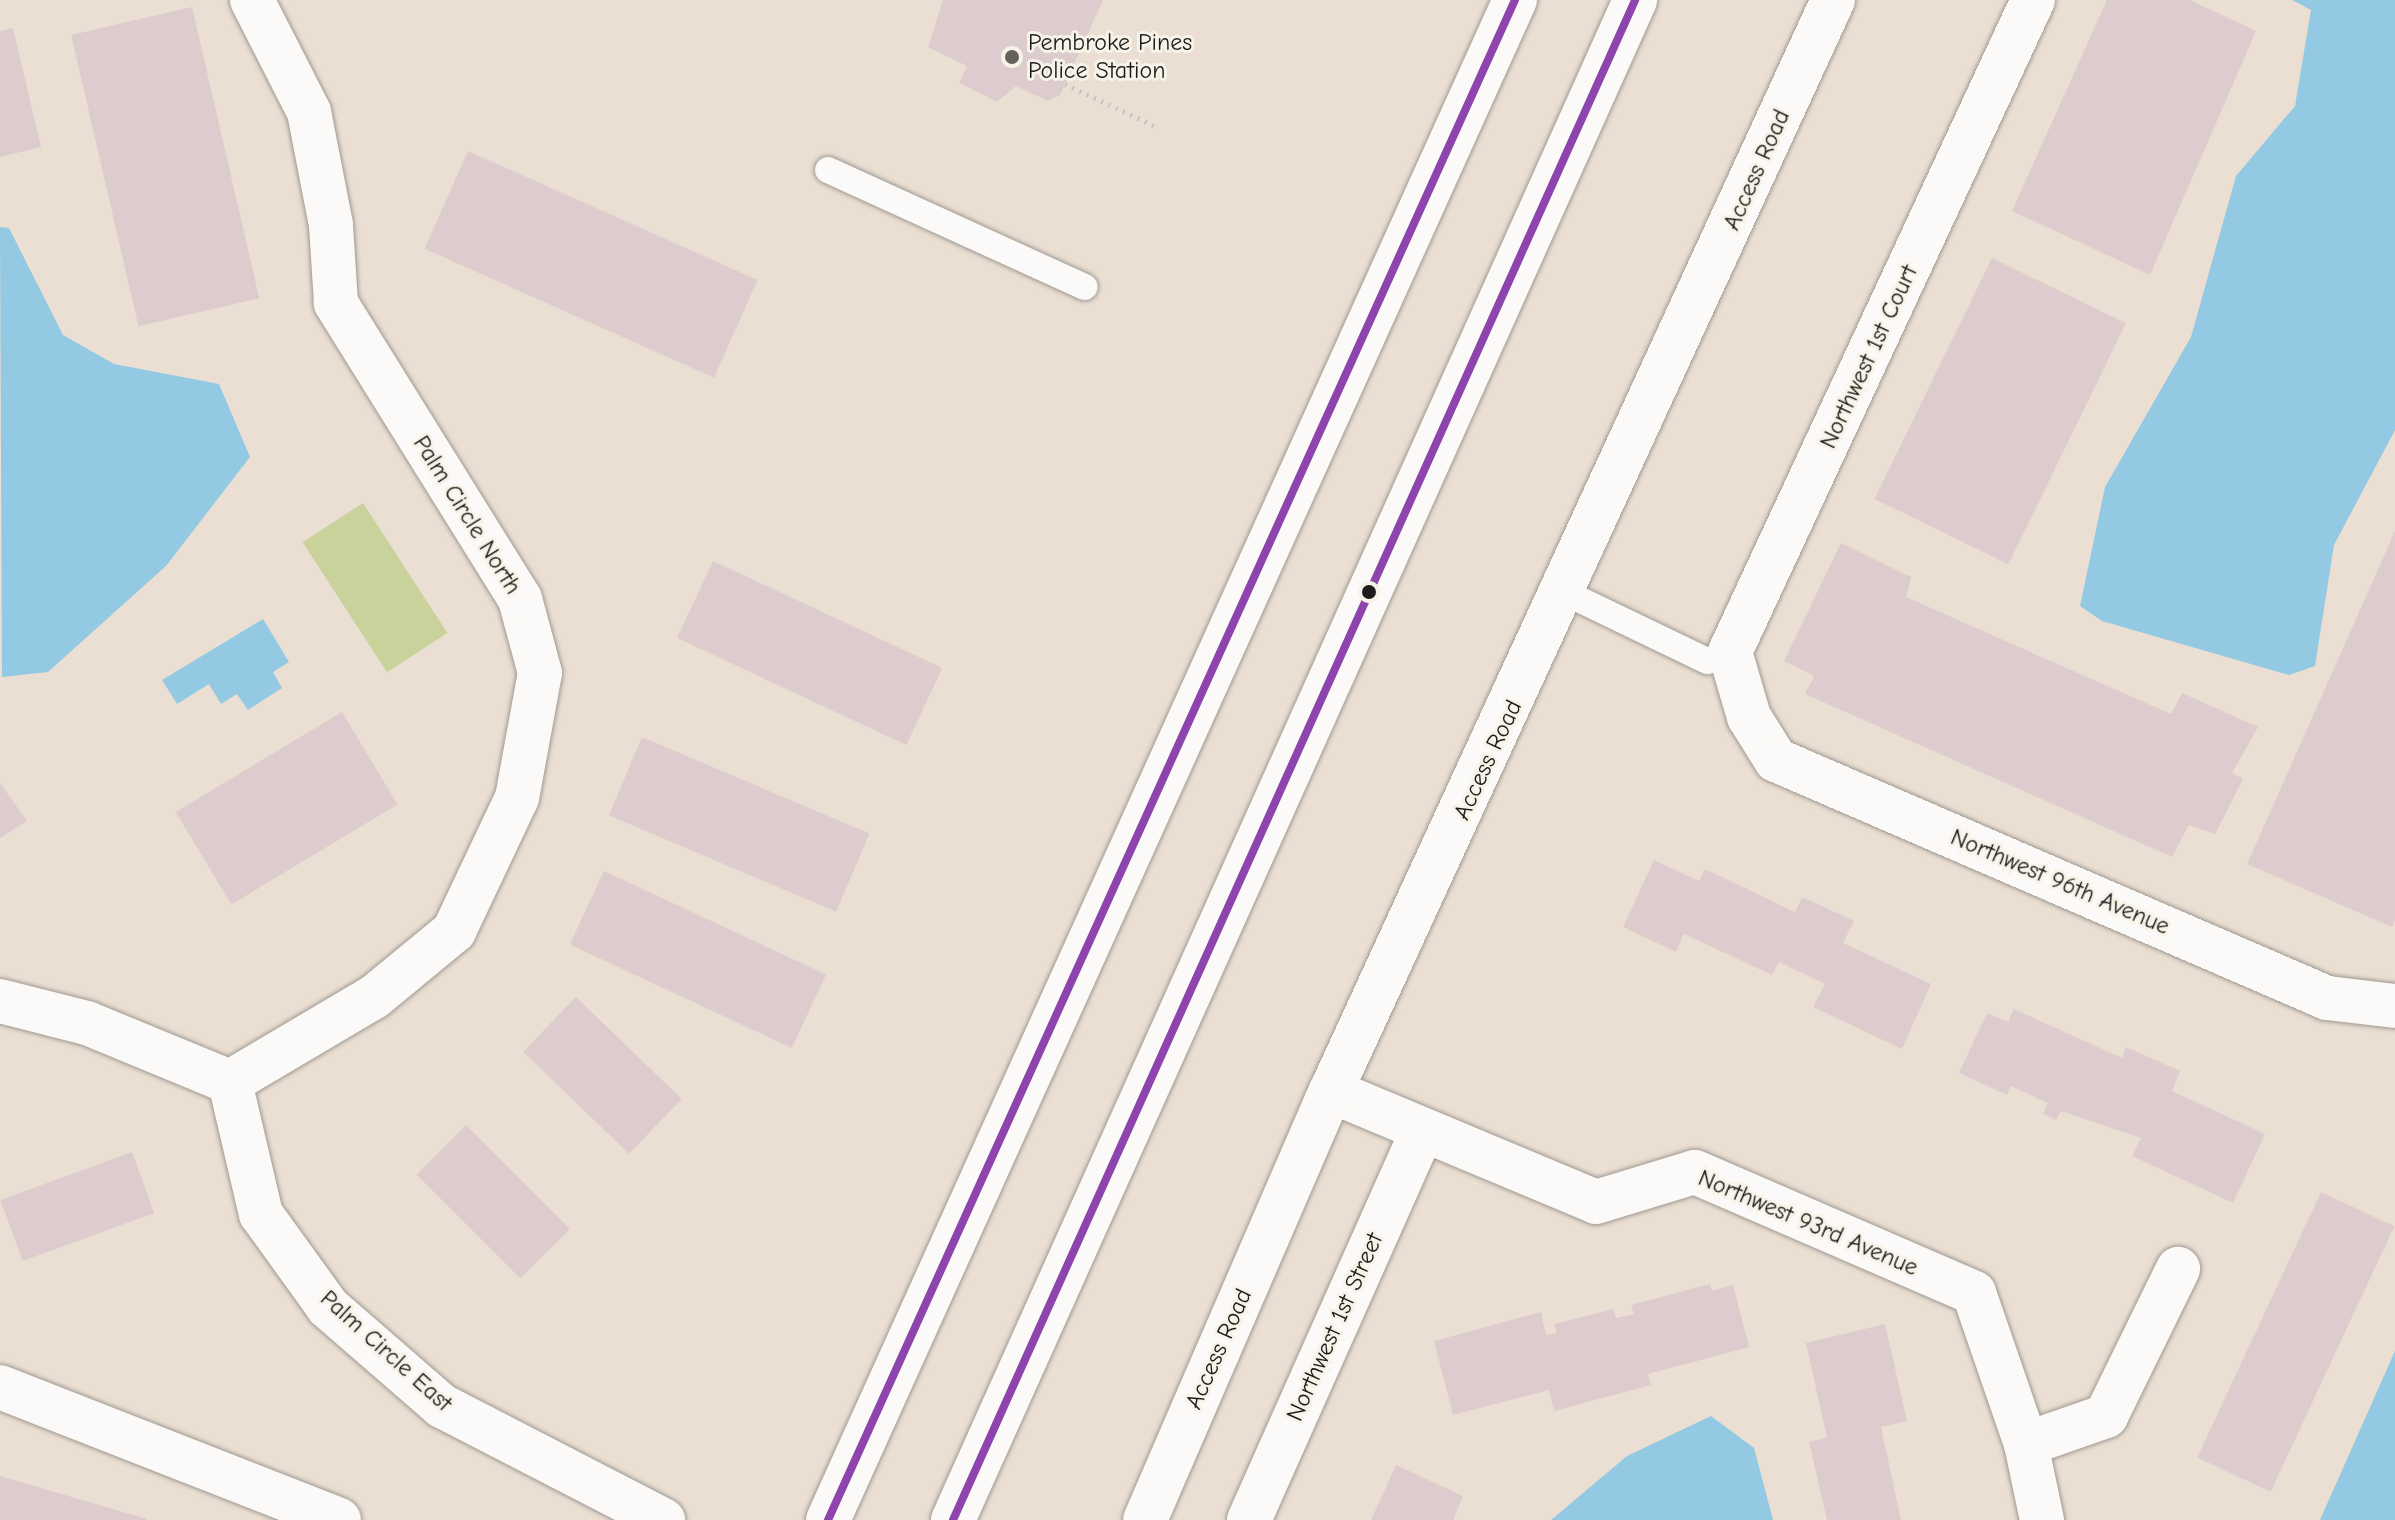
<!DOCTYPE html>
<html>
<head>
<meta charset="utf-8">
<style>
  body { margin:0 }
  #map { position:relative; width:2395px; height:1520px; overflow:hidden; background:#eadfd2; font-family:"Comic Neue",sans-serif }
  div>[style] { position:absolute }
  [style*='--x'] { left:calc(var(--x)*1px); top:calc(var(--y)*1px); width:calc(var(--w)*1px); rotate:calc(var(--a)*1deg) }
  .green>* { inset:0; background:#c8d29a; transform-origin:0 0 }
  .water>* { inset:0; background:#93c9e3 }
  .building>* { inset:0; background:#ddccce; transform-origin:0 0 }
  .path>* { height:5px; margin-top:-2.5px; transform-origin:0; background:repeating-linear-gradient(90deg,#c7c5c1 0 2px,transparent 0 8px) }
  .roads { filter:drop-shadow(0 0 2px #a09992) drop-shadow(0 0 2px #a09992) }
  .lane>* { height:26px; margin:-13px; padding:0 13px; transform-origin:13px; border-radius:13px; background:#fcfaf8 }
  .street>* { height:44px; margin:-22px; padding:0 22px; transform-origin:22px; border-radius:22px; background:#fcfaf8 }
  .highway>* { height:44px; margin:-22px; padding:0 22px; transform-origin:22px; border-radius:22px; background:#fcfaf8 }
  .bus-1>* { height:8px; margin:-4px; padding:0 4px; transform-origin:4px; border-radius:4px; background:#8e44ad }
  .dots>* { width:22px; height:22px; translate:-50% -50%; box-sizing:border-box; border:4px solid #f7f3e8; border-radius:50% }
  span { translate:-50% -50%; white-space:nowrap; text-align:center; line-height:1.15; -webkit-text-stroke:6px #f7f3e8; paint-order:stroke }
  .poi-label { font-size:24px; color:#1c1c1c }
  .left { translate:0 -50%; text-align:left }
  .street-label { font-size:24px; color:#1c1c1c }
</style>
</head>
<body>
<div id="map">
  <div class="green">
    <div style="left:363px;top:503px;width:155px;height:72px;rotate:57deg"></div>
  </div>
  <div class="water">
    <div style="clip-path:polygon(2292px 0,2395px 0,2395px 430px,2334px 545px,2315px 666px,2289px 675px,2102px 621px,2080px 606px,2105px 487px,2191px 337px,2236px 176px,2295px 106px,2311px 10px)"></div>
    <div style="clip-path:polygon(0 227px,9px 228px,63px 335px,114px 364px,219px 384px,250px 457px,166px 566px,48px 672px,2px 677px)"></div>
    <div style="clip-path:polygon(263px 619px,289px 662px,273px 672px,282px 688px,248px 710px,237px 694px,221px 704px,209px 684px,177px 704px,162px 680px)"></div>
    <div style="clip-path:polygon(2395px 1351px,2395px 1520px,2320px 1520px)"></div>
    <div style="clip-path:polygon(1711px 1416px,1754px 1448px,1773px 1520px,1551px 1520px,1627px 1456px)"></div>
  </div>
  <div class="building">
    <div style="clip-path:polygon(943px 0,1103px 0,1060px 95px,1048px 101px,1016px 86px,997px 102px,959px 83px,967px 66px,928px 47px)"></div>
    <div style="clip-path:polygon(2107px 0,2190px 0,2256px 31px,2150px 275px,2012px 211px)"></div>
    <div style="left:192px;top:7px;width:299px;height:124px;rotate:77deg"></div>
    <div style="clip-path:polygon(13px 28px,41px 147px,0 157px,0 31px)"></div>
    <div style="left:468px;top:151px;width:317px;height:107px;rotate:24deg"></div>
    <div style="left:1992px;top:258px;width:149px;height:268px;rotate:26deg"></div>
    <div style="clip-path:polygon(2395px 531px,2395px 921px,2392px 927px,2247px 864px)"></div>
    <div style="clip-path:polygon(1841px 543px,1911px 577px,1906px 597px,2171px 714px,2182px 693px,2258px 727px,2232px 773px,2243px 779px,2215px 834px,2189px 825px,2172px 857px,1805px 694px,1814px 676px,1784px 661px)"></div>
    <div style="left:713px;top:561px;width:253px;height:85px;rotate:25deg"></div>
    <div style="left:342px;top:712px;width:108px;height:194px;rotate:59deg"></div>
    <div style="left:642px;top:737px;width:247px;height:85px;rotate:23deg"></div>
    <div style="clip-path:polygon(0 783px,27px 821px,0 838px)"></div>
    <div style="clip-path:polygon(1654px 860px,1699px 881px,1705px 869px,1795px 912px,1802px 897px,1854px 921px,1843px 943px,1931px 984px,1902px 1049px,1813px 1007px,1825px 984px,1779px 962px,1772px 975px,1684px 934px,1676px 952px,1623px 927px)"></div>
    <div style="left:604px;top:871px;width:245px;height:81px;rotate:25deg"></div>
    <div style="left:576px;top:997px;width:147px;height:76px;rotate:44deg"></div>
    <div style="clip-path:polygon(2014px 1009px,2122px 1058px,2126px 1047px,2180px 1071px,2172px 1091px,2265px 1134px,2233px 1203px,2132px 1156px,2141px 1138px,2061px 1111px,2056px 1120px,2043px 1114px,2048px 1103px,2011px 1086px,2007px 1095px,1959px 1073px,1987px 1013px,2008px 1022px)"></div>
    <div style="left:466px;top:1125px;width:147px;height:70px;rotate:45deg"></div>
    <div style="left:132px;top:1152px;width:65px;height:140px;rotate:70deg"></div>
    <div style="left:2321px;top:1192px;width:81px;height:293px;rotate:25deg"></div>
    <div style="clip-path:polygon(1710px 1284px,1712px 1291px,1733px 1285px,1749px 1347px,1648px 1374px,1651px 1385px,1554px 1411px,1549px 1390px,1453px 1415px,1434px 1341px,1541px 1312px,1546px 1335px,1557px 1333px,1554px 1324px,1613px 1309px,1616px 1318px,1634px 1314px,1631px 1305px)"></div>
    <div style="clip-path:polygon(1885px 1324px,1907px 1421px,1881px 1427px,1901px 1520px,1827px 1520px,1809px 1442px,1827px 1438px,1806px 1343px)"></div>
    <div style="clip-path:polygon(1396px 1465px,1463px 1496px,1453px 1520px,1371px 1520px)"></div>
    <div style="clip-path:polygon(0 1476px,147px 1519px,146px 1520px,0 1520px)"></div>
  </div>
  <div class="path">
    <div style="--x:1065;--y:84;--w:99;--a:25"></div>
  </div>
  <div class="roads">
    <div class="lane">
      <div style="--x:828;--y:170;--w:282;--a:24.5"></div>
      <div style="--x:1566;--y:593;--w:157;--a:25.7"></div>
    </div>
    <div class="street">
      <div style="--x:2033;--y:0;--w:719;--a:114.93"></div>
      <div style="--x:1730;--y:652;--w:68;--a:73.7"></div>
      <div style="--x:1749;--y:717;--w:51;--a:57.9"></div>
      <div style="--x:1776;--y:760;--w:600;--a:23.36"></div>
      <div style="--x:2327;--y:998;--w:68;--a:6.7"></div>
      <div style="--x:0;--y:1001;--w:90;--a:14.2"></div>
      <div style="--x:87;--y:1023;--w:155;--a:22.4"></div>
      <div style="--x:230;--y:1082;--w:136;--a:76.8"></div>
      <div style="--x:261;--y:1214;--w:115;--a:54.2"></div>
      <div style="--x:328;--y:1307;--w:151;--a:41"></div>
      <div style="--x:442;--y:1406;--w:249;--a:27.3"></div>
      <div style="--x:230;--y:1082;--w:167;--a:-30.6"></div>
      <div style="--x:374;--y:997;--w:104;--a:-39.5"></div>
      <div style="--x:454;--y:931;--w:147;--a:-64.7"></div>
      <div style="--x:517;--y:798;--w:127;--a:-79.6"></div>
      <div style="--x:540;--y:673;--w:77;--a:-105.1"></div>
      <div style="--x:520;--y:599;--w:349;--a:-121.9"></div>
      <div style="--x:336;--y:303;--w:78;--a:-93.7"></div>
      <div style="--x:331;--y:225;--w:115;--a:-101"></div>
      <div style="--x:309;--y:112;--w:126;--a:-117"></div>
      <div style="--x:1331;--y:1091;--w:287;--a:22.7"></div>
      <div style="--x:1596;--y:1202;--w:103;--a:-16.9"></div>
      <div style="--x:1695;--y:1172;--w:304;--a:23.4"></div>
      <div style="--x:1974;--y:1293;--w:160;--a:71"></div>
      <div style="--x:2026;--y:1444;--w:78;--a:78.1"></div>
      <div style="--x:0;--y:1387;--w:364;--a:21.4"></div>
      <div style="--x:2026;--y:1444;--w:85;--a:-19.3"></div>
      <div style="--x:2106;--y:1416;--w:164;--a:-63.9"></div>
      <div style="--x:1145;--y:1520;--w:468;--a:-66.6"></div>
      <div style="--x:1331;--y:1091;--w:1201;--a:-65.29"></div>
      <div style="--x:1249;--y:1520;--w:424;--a:-66"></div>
    </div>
    <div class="highway">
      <div style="--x:828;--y:1520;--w:1668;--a:-65.68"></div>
      <div style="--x:953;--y:1520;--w:1666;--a:-65.83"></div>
    </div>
  </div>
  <div class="bus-1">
    <div style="--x:828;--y:1520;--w:1668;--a:-65.68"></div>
    <div style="--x:953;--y:1520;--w:1666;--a:-65.83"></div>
  </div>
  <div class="dots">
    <div style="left:1012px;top:57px;background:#64605c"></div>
    <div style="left:1369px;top:592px;background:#1c1c1c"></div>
  </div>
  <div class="poi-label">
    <span class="left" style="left:1028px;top:57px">Pembroke Pines<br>Police Station</span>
  </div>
  <div class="street-label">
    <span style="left:1757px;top:170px;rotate:-66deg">Access Road</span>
    <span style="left:1869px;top:357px;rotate:-65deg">Northwest 1st Court</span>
    <span style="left:467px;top:515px;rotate:58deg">Palm Circle North</span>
    <span style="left:1488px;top:760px;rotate:-65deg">Access Road</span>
    <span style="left:2060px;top:882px;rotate:23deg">Northwest 96th Avenue</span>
    <span style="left:1808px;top:1223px;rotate:23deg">Northwest 93rd Avenue</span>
    <span style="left:1335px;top:1327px;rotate:-66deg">Northwest 1st Street</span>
    <span style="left:1219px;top:1349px;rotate:-66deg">Access Road</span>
    <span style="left:386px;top:1351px;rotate:42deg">Palm Circle East</span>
  </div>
</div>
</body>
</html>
